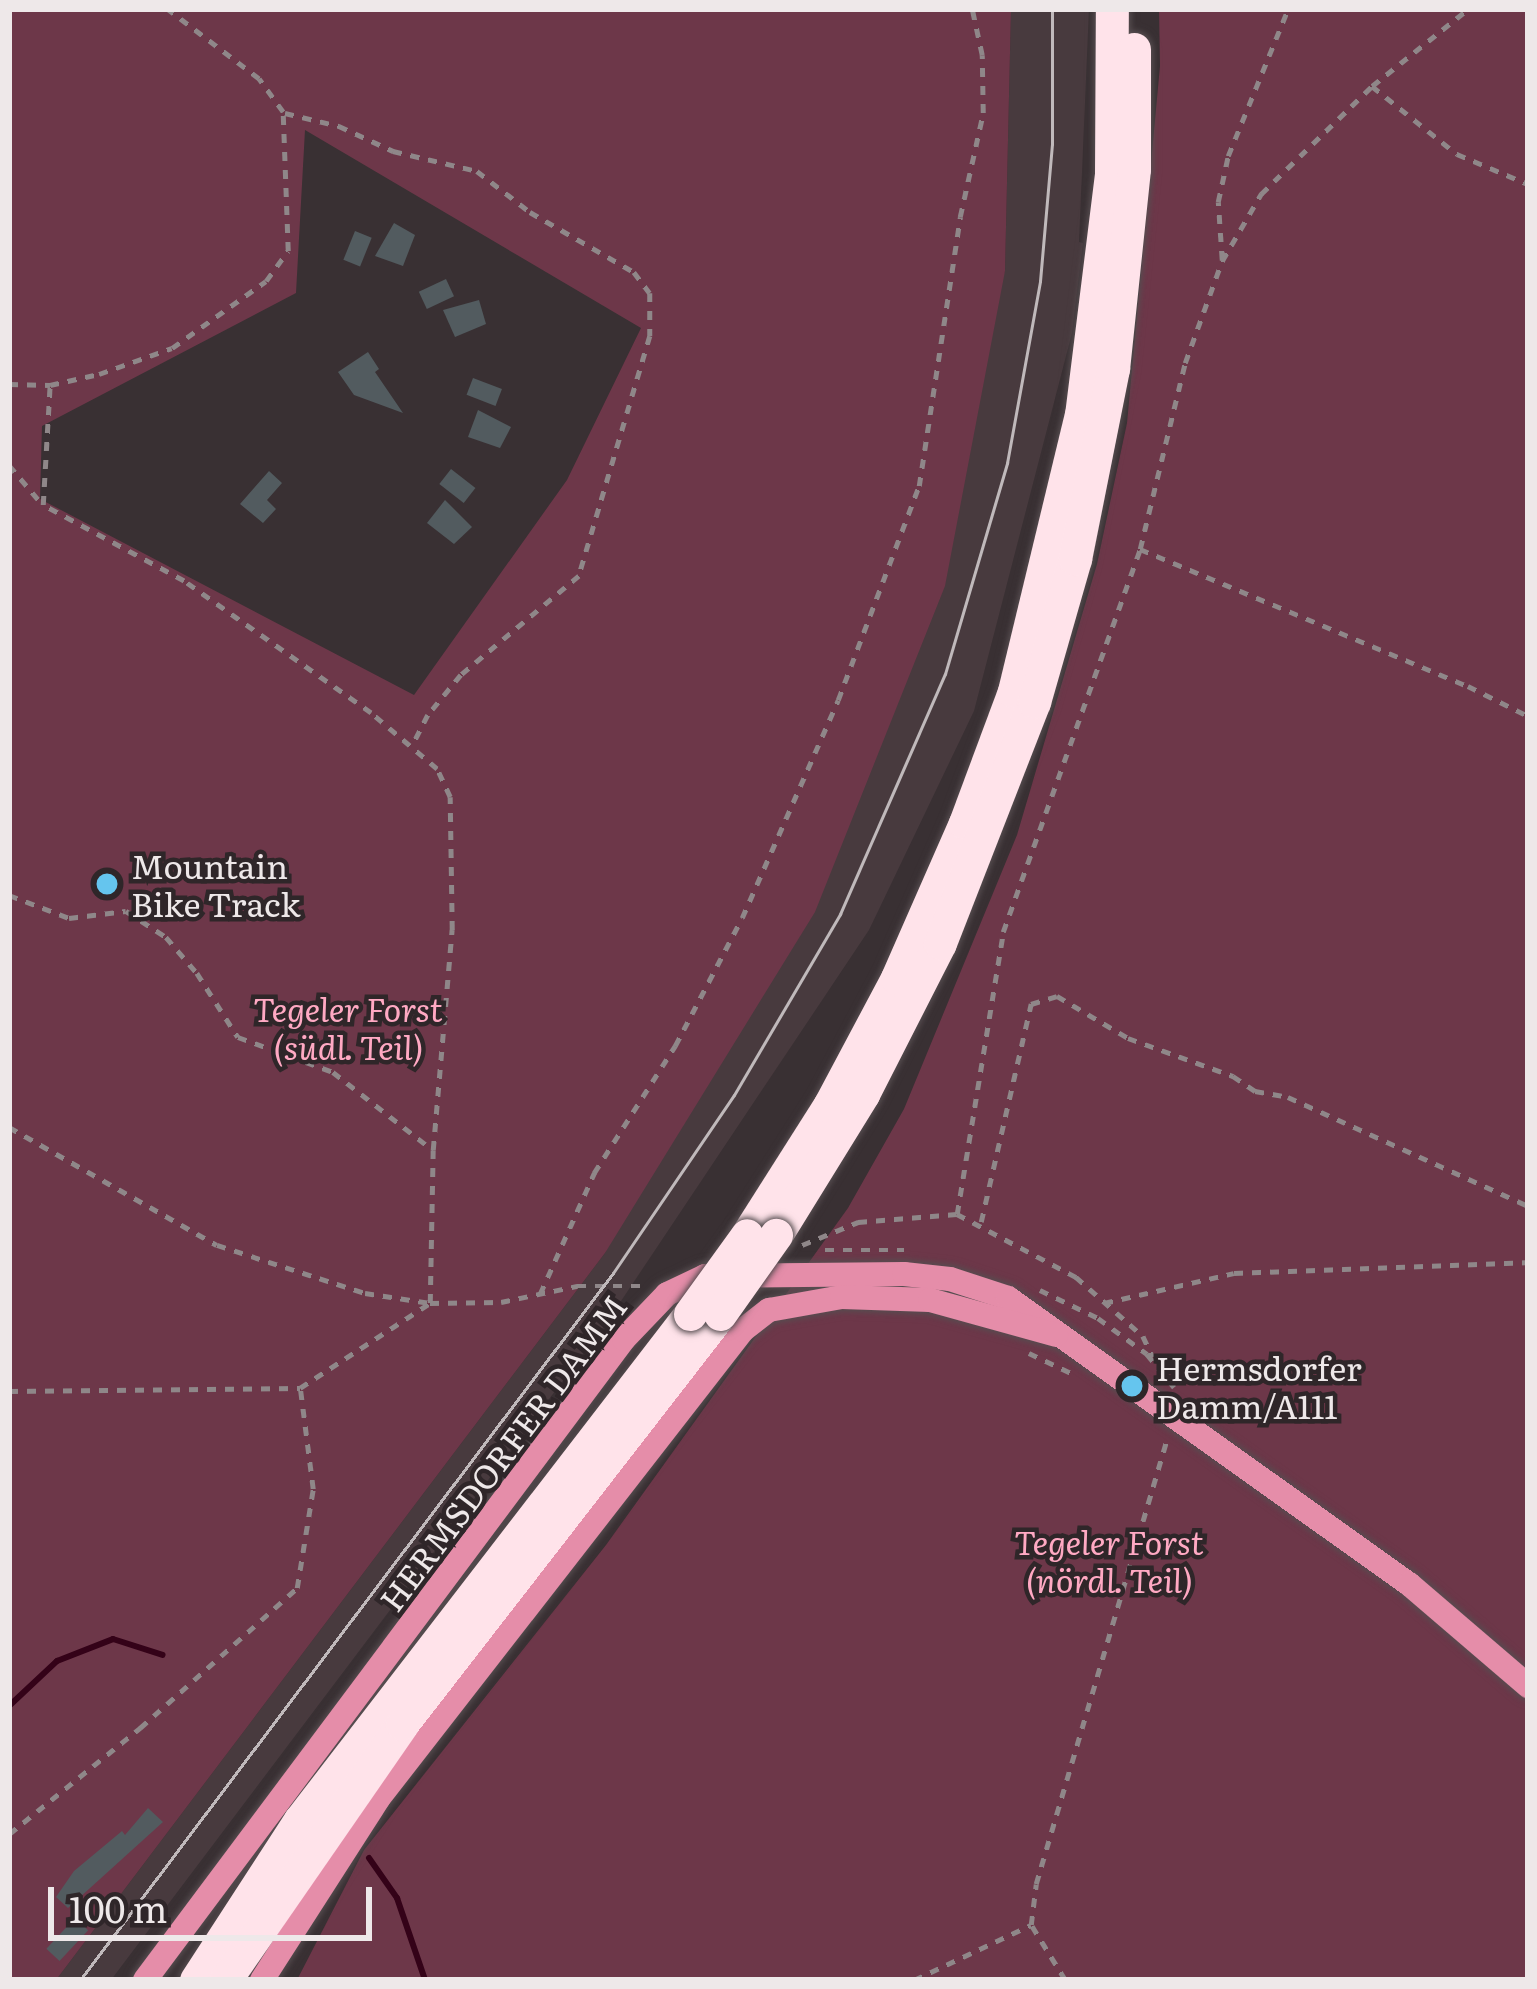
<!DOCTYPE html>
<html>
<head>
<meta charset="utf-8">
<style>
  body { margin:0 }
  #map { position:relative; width:1537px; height:1989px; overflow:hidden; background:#393033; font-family:Literata,serif }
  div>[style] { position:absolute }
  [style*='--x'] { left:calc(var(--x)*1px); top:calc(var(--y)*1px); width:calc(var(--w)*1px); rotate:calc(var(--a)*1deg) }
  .built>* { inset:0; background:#483a3e }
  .green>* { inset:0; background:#6d3749 }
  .stream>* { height:6px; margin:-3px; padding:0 3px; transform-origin:3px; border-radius:3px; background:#340218 }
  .building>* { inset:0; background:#525b5f; transform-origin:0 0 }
  .path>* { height:4.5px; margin-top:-2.25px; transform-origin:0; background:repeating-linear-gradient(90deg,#8f8789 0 9px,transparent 0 18px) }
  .roads { filter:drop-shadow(0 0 3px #564d50) drop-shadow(0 0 3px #564d50) }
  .secondary>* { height:24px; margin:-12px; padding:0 12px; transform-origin:12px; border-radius:12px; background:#e58da9 }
  .highway>* { height:33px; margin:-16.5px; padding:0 16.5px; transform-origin:16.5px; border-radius:16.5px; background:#ffe3ea }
  .tram>* { height:3px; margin:-1.5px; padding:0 1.5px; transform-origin:1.5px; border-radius:1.5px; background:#c0b9bb }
  .bridges { filter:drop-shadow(0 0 3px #564d50) drop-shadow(0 0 3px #564d50) }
  .highway-bridge>* { height:33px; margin:-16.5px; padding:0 16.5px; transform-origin:16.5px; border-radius:16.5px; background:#ffe3ea }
  .dots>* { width:33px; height:33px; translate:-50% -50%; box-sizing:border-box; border:6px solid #2f2629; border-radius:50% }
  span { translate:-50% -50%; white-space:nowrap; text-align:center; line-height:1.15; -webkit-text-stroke:9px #2f2629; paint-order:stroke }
  .poi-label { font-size:33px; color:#eee8e9 }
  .left { translate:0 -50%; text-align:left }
  .park-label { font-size:33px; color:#ffa9c3; font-style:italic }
  .street-label { font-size:33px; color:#eee8e9 }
  .frame { position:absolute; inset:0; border:12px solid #eee8e9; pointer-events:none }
  .scale { position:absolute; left:48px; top:1887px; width:324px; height:54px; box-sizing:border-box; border:6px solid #eee8e9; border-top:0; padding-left:15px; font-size:36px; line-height:42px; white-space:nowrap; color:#eee8e9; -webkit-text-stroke:9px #2f2629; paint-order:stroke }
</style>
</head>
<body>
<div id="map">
  <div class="built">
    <div style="clip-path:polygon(1011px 9px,1089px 9px,1079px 242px,1083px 243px,1072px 333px,974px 711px,869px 930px,605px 1325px,111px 1980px,56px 1980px,605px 1253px,1005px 271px)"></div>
  </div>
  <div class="green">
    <div style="clip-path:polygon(evenodd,9px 9px,1011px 9px,1005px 271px,945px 586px,815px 912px,605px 1253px,56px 1980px,9px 1980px,9px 9px,305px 130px,641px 328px,567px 480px,414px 695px,40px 499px,42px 426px,296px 293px,305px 130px)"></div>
    <div style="clip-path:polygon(1159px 9px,1528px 9px,1528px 1980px,297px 1980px,364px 1850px,606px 1545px,848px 1208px,904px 1109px,1017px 835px,1097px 564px,1127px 423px,1160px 66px)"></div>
  </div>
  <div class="stream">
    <div style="--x:9;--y:1706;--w:66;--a:-43.2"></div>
    <div style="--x:57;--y:1661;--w:60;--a:-21.4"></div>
    <div style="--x:113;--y:1639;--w:52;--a:17.7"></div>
    <div style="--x:369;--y:1858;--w:49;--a:55"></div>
    <div style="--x:397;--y:1898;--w:87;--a:71.1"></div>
  </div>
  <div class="building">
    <div style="clip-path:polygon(394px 223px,415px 235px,403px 266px,375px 256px)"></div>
    <div style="left:355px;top:231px;width:18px;height:31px;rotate:22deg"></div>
    <div style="left:446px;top:279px;width:19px;height:30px;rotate:65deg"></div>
    <div style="clip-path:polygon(479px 300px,486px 324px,455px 337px,443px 310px)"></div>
    <div style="clip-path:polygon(368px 352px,379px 369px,375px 372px,403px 413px,354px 395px,338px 372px)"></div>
    <div style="left:473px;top:378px;width:31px;height:18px;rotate:21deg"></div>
    <div style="clip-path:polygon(478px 410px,511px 427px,500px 448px,468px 437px)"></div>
    <div style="left:451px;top:469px;width:31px;height:19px;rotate:38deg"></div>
    <div style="clip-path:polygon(269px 471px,282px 483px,267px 500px,276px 509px,263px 523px,240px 504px)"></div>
    <div style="clip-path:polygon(445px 500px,472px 527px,454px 544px,427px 523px)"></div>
    <div style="clip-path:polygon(148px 1808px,163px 1822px,68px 1908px,56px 1897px,74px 1871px,122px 1831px,125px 1835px)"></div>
    <div style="left:75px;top:1918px;width:18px;height:42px;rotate:43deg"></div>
  </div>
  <div class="path">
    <div style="--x:1372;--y:86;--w:109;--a:38.7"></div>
    <div style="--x:1457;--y:154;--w:77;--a:22.9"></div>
    <div style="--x:285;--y:113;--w:56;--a:13.5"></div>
    <div style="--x:339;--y:126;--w:60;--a:24.8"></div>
    <div style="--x:393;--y:151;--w:86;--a:13.4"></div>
    <div style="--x:477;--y:171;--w:67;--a:37.7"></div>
    <div style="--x:530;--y:212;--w:120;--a:30"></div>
    <div style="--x:634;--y:272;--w:26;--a:53"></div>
    <div style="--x:650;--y:293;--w:43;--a:90"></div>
    <div style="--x:650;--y:336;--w:250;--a:106.5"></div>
    <div style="--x:579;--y:576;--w:154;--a:140"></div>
    <div style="--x:461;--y:675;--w:52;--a:129.5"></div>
    <div style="--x:428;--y:715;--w:34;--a:117"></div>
    <div style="--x:1222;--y:260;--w:58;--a:-93.9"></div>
    <div style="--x:1218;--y:202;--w:47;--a:-77.7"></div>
    <div style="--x:1228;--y:156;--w:159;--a:-67.8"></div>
    <div style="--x:9;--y:384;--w:41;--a:1.4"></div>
    <div style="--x:9;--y:465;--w:52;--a:49.6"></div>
    <div style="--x:1140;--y:549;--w:355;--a:22.7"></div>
    <div style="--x:1468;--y:686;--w:67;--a:26.6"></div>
    <div style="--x:9;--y:895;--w:64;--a:21"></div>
    <div style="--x:69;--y:918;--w:57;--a:-7"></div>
    <div style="--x:126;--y:911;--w:48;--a:33"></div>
    <div style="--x:166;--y:937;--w:48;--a:49.3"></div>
    <div style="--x:197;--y:973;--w:76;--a:57.4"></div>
    <div style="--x:238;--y:1037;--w:101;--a:20.2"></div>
    <div style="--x:333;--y:1072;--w:127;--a:38"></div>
    <div style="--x:9;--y:1127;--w:239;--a:29.6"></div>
    <div style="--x:217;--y:1245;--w:156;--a:18"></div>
    <div style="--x:365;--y:1293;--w:66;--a:8.7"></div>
    <div style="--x:430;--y:1303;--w:153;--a:-88.9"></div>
    <div style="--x:433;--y:1150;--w:221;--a:-85.1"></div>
    <div style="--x:452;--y:930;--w:133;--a:-90.9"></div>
    <div style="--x:450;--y:797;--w:31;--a:-115"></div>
    <div style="--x:437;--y:769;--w:87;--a:-139.7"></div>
    <div style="--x:371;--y:713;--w:229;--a:-144.8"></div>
    <div style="--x:184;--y:581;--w:160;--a:-151.7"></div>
    <div style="--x:43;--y:505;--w:120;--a:-86.7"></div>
    <div style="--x:50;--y:385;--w:50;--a:-12.7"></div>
    <div style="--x:99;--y:374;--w:77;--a:-19.6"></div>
    <div style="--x:172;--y:348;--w:115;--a:-35.5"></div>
    <div style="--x:266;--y:281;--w:37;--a:-54"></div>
    <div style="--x:288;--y:251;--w:139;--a:-92.1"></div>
    <div style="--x:283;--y:112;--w:41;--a:-126"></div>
    <div style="--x:259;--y:79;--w:116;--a:-142.7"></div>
    <div style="--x:957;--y:1214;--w:286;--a:-80.7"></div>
    <div style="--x:1003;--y:932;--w:407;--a:-70.3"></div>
    <div style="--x:1140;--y:549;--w:191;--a:-76.4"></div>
    <div style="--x:1185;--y:363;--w:109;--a:-70.1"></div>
    <div style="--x:1222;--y:261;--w:78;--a:-59.8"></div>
    <div style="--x:1261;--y:194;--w:155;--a:-44.2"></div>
    <div style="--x:1372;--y:86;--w:123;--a:-38.7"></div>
    <div style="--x:981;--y:1222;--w:224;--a:-77.1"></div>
    <div style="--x:1031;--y:1004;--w:27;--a:-17"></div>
    <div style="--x:1057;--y:996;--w:82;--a:30.6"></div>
    <div style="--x:1128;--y:1038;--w:112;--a:19.9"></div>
    <div style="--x:1233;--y:1076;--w:27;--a:34"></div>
    <div style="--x:1255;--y:1091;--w:34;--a:10"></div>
    <div style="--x:1288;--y:1097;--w:264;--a:24.4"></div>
    <div style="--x:802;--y:1245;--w:61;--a:-22.3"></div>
    <div style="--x:858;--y:1222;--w:99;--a:-4.6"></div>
    <div style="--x:957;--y:1214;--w:135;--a:27.9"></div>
    <div style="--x:1076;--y:1277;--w:89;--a:41.4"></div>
    <div style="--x:1143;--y:1336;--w:23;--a:65"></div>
    <div style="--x:825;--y:1250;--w:79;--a:0"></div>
    <div style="--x:1040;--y:1290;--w:64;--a:25.8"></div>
    <div style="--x:1098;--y:1318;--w:61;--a:36.3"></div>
    <div style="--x:1147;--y:1354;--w:43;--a:50.7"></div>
    <div style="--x:540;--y:1294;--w:133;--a:-65.9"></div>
    <div style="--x:594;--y:1173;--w:151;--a:-57.5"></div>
    <div style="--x:675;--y:1046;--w:144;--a:-62.4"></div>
    <div style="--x:742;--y:918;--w:238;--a:-66.2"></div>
    <div style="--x:838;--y:700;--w:229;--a:-69.3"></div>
    <div style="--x:919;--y:486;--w:272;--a:-81.3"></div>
    <div style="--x:960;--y:217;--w:107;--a:-77.5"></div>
    <div style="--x:983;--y:113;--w:58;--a:-91"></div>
    <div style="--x:982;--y:55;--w:47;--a:-102.3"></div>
    <div style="--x:1104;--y:1303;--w:133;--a:-13"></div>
    <div style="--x:1234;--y:1273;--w:294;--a:-2.1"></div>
    <div style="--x:1029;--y:1353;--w:49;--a:25.5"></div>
    <div style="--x:9;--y:1391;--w:291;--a:-0.6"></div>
    <div style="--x:300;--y:1388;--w:155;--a:-33.2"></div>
    <div style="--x:430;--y:1303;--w:71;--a:-0.8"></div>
    <div style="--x:501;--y:1302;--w:78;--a:-11.9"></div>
    <div style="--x:577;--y:1286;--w:64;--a:0"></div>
    <div style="--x:9;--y:1834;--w:169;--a:-39"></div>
    <div style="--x:140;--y:1728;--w:210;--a:-41.7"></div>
    <div style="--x:297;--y:1588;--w:100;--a:-80.8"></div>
    <div style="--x:313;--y:1489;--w:102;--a:-97.3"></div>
    <div style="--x:914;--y:1980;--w:129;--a:-25.2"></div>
    <div style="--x:1065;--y:1980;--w:65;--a:-121.7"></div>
    <div style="--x:1031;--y:1925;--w:41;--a:-83"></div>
    <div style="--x:1036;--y:1884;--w:465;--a:-73.6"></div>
  </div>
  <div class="roads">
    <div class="secondary">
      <div style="--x:145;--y:1980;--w:800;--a:-53.23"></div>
      <div style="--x:624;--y:1339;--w:62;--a:-46.3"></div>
      <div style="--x:667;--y:1294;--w:42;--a:-25.3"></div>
      <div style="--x:705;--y:1276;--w:199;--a:-0.6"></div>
      <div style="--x:904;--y:1274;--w:46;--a:6.2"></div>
      <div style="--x:950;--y:1279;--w:61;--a:18.1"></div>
      <div style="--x:1008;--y:1298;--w:493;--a:35.5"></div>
      <div style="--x:1409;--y:1584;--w:157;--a:40.6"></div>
      <div style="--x:262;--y:1980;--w:215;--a:-57.3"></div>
      <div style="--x:378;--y:1799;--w:594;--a:-52.11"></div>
      <div style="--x:743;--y:1330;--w:33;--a:-38"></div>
      <div style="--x:769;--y:1310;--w:74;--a:-10.1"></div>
      <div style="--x:842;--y:1297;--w:88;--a:2"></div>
      <div style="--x:930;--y:1300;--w:131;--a:15.5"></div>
    </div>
    <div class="highway">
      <div style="--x:747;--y:1235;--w:153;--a:-57.6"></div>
      <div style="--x:829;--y:1106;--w:145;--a:-62"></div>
      <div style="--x:897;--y:978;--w:169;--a:-66.3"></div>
      <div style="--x:965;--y:823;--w:141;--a:-69.6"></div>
      <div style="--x:1014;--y:691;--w:284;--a:-76.4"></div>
      <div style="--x:1081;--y:415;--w:243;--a:-82.9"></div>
      <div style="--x:1111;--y:174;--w:165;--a:-89.7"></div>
      <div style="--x:776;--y:1235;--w:166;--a:-58.3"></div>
      <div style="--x:863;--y:1094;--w:169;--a:-63"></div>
      <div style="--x:940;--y:943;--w:259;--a:-68.7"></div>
      <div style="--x:1034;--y:702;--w:149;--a:-74"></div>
      <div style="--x:1075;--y:559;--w:194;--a:-78.7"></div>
      <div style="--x:1113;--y:369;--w:201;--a:-84"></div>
      <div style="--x:1134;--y:169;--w:120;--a:-90"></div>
      <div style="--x:196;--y:1980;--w:191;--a:-57"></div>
      <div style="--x:300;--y:1820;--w:639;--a:-52.38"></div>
      <div style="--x:225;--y:1980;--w:311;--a:-55.3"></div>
      <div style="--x:402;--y:1724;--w:519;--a:-52.2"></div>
    </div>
  </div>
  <div class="tram">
    <div style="--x:80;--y:1980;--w:885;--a:-52.99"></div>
    <div style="--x:613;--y:1273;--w:215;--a:-55.8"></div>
    <div style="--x:734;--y:1095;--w:210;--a:-59.6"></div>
    <div style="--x:840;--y:914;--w:262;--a:-66.4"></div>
    <div style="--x:945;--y:674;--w:220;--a:-73.6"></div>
    <div style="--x:1007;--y:463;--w:185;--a:-79.7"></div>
    <div style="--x:1040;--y:281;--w:138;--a:-85"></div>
    <div style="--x:1052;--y:144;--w:135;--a:-90"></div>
  </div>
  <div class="bridges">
    <div class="highway-bridge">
      <div style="--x:690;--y:1314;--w:97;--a:-54.2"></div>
      <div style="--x:720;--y:1314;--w:97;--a:-54.7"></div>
    </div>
  </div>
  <div class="dots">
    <div style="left:107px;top:884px;background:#65c5ee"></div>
    <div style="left:1132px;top:1386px;background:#65c5ee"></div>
  </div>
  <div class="poi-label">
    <span class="left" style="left:131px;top:884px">Mountain<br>Bike Track</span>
    <span class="left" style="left:1156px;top:1386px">Hermsdorfer<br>Damm/A111</span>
  </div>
  <div class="park-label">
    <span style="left:348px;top:1027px">Tegeler Forst<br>(südl. Teil)</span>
    <span style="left:1109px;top:1560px">Tegeler Forst<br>(nördl. Teil)</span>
  </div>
  <div class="street-label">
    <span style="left:502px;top:1452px;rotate:-53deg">HERMSDORFER DAMM</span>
  </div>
  <div class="frame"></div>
  <div class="scale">100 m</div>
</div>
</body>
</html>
